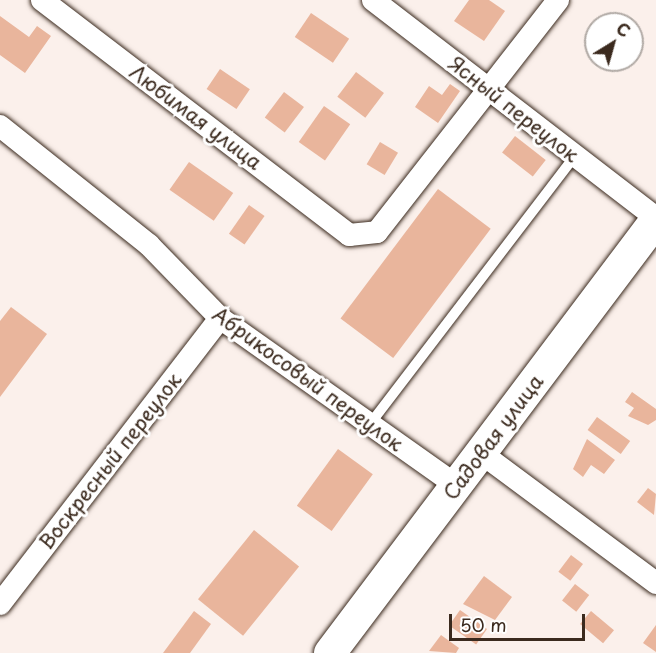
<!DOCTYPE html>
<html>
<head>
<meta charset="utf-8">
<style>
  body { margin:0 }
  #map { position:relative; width:656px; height:653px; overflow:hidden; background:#fbf0eb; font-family:"Playpen Sans",sans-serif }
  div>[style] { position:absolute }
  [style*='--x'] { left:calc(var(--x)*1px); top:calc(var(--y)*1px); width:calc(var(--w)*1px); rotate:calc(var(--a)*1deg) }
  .building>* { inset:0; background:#e9b59c; transform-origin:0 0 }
  .roads { filter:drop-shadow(0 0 2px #3b2a1e) drop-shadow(0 0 2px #3b2a1e) }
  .service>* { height:10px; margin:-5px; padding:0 5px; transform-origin:5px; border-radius:5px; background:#fff }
  .minor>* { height:22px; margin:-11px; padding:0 11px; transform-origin:11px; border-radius:11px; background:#fff }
  .secondary>* { height:32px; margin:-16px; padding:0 16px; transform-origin:16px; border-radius:16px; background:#fff }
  span { translate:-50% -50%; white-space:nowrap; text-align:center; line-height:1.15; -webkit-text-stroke:6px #fff; paint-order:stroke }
  .street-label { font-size:20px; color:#3b2a1e }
  .north { position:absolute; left:584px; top:12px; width:60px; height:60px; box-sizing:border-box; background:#fff; border:2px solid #b1aaa5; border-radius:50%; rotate:37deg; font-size:16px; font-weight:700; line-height:24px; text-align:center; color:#3b2a1e }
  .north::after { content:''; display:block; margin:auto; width:21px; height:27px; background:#3b2a1e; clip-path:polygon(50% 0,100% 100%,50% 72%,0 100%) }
  .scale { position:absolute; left:449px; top:614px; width:136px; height:27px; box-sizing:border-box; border:3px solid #3b2a1e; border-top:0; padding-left:8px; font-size:18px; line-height:21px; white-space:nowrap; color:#3b2a1e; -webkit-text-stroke:4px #fff; paint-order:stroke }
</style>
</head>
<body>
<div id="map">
  <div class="building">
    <div style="clip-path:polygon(469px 0,489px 0,505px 11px,484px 41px,454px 21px)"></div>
    <div style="left:311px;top:13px;width:46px;height:29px;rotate:34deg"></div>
    <div style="clip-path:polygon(0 16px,29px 37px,37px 26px,51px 36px,25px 73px,0 55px)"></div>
    <div style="left:220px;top:69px;width:36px;height:24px;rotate:34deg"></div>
    <div style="left:356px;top:72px;width:35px;height:31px;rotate:37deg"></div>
    <div style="clip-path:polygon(450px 84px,460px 91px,438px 123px,415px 107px,429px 86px,442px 95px)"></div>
    <div style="left:284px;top:92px;width:25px;height:32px;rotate:37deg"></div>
    <div style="left:324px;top:106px;width:32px;height:44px;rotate:35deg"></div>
    <div style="left:515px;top:136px;width:39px;height:21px;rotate:38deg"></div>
    <div style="left:380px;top:142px;width:21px;height:26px;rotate:31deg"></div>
    <div style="left:189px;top:162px;width:54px;height:34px;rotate:35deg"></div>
    <div style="left:438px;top:189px;width:66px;height:162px;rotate:37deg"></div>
    <div style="left:249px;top:205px;width:19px;height:35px;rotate:35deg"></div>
    <div style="clip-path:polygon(11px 307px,47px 334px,0 397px,0 321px)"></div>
    <div style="clip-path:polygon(632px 392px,656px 409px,656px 420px,648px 425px,628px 416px,634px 408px,625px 402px)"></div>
    <div style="left:597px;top:417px;width:41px;height:16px;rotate:36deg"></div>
    <div style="clip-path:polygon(587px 439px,615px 460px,604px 474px,591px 465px,583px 477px,573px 469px)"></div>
    <div style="left:338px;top:449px;width:43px;height:70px;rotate:36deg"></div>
    <div style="clip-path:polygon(648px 488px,656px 494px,654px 515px,637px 502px)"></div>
    <div style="left:254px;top:530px;width:58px;height:89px;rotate:39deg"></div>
    <div style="left:571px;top:555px;width:15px;height:21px;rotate:37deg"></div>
    <div style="clip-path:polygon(484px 576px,512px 597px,495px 620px,463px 604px)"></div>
    <div style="left:575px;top:584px;width:18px;height:21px;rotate:38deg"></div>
    <div style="left:460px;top:610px;width:33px;height:19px;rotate:35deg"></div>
    <div style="clip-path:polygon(194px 611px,211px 624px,190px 653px,163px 653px)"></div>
    <div style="left:591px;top:611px;width:30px;height:17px;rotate:40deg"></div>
    <div style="clip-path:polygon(656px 625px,656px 652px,643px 643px)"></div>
    <div style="clip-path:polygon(441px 635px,459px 648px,456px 653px,429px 651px)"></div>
  </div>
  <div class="roads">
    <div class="service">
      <div style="--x:370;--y:424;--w:337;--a:-52.6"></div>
    </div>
    <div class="minor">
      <div style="--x:42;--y:0;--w:387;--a:37.4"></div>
      <div style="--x:349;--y:235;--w:28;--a:-6"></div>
      <div style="--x:377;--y:232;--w:294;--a:-52"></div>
      <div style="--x:373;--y:0;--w:357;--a:37.6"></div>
      <div style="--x:0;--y:126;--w:191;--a:38.6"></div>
      <div style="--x:149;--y:245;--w:102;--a:45.8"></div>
      <div style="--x:220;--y:318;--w:291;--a:35.3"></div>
      <div style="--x:481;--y:453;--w:218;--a:36.6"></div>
      <div style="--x:0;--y:604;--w:361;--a:-52.4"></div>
    </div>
    <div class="secondary">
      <div style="--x:330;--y:653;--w:542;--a:-53.02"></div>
    </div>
  </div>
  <div class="street-label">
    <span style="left:514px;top:109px;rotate:38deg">Ясный переулок</span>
    <span style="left:196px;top:117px;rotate:37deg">Любимая улица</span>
    <span style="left:308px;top:379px;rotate:36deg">Абрикосовый переулок</span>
    <span style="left:493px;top:437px;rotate:-53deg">Садовая улица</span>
    <span style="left:110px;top:461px;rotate:-52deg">Воскресный переулок</span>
  </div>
  <div class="north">С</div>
  <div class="scale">50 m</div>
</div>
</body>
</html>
